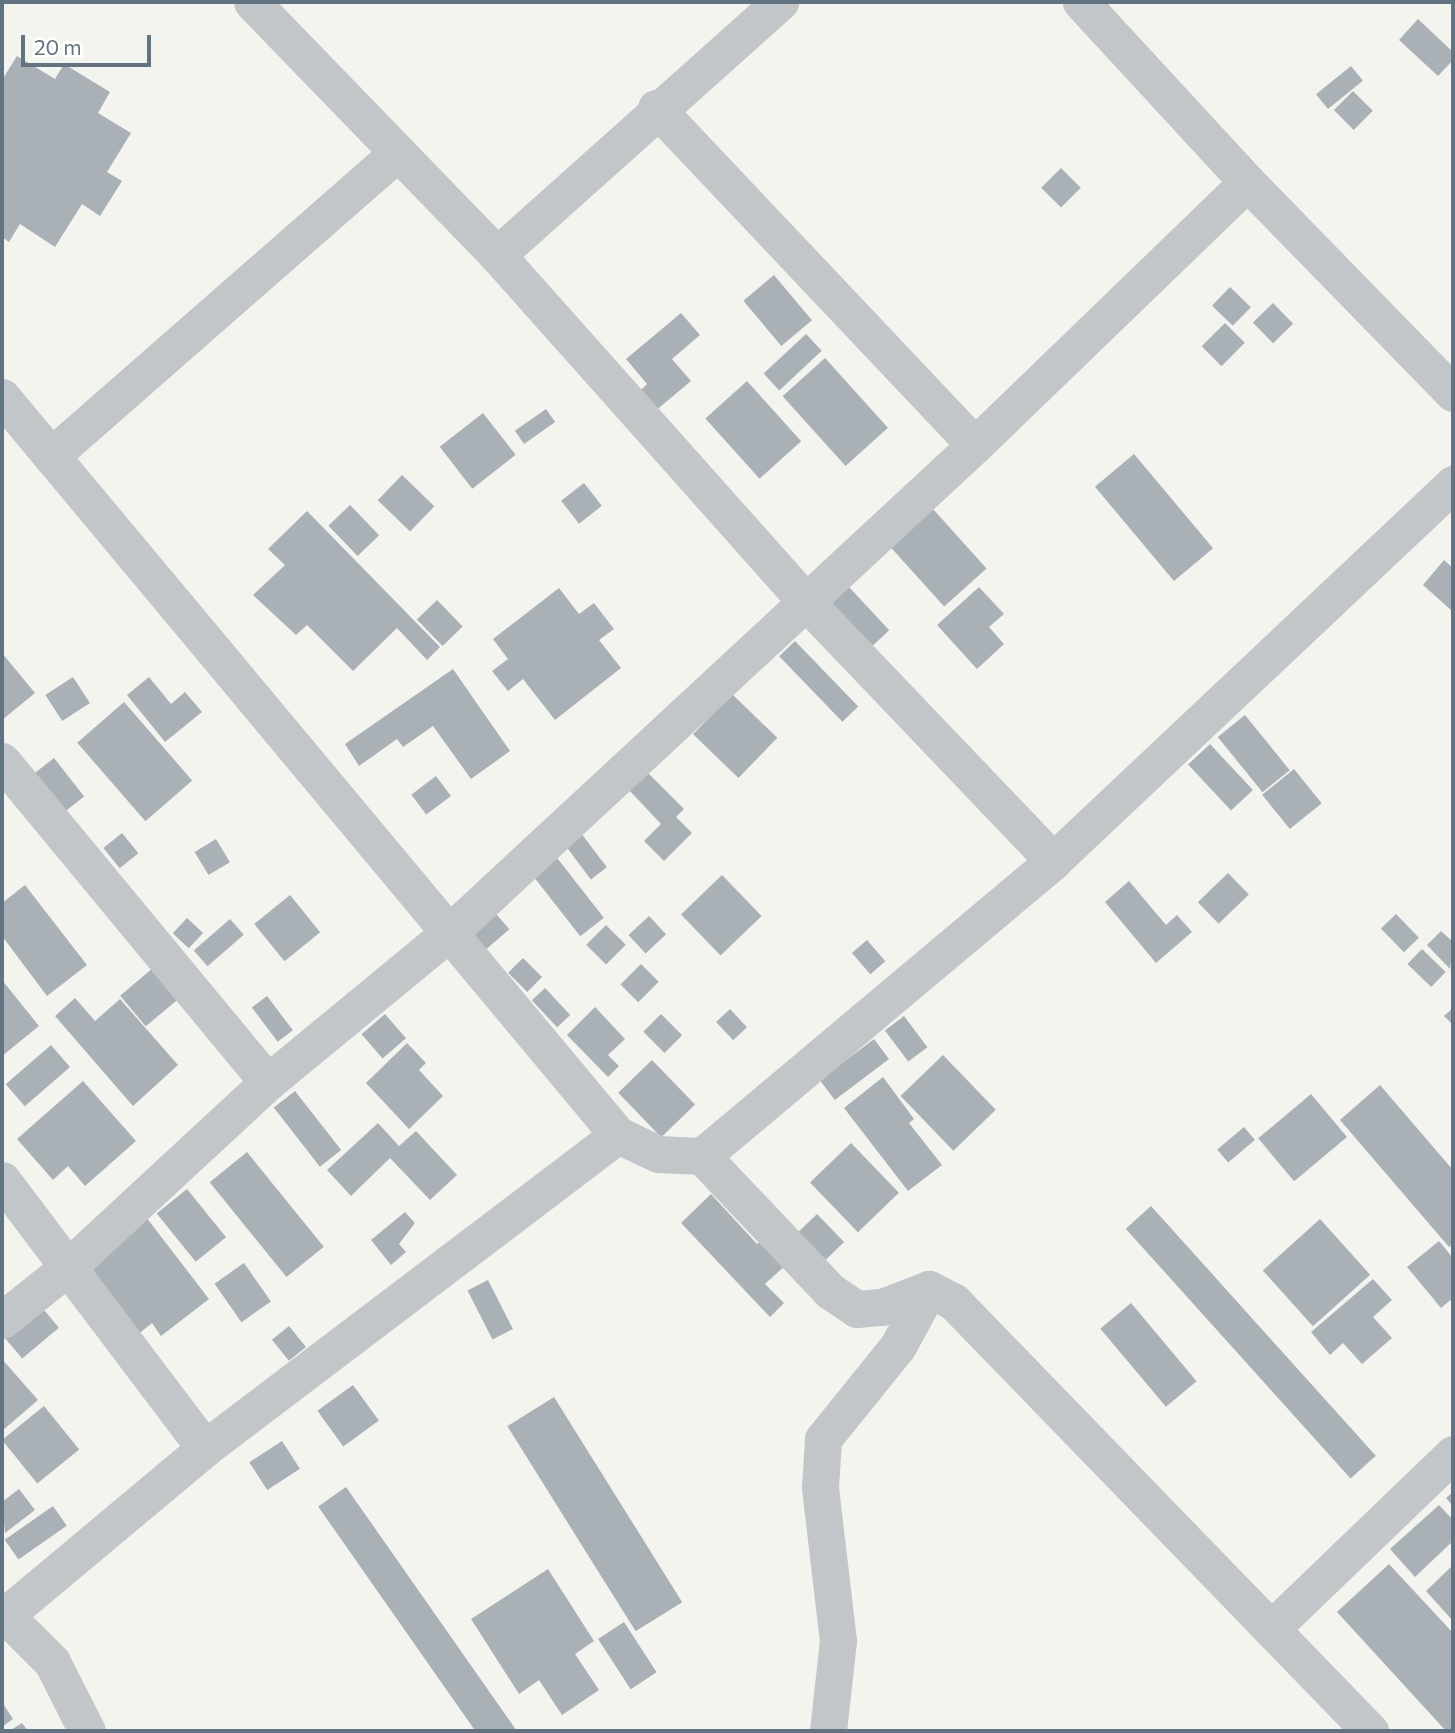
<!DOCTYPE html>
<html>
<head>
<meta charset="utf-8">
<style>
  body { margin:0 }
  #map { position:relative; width:1455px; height:1733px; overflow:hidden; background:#f4f4ef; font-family:Commissioner,sans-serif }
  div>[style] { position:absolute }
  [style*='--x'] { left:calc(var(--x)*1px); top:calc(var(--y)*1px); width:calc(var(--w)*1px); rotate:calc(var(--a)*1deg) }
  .building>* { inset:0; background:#a9b1b6; transform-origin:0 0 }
  .minor>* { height:37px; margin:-18.5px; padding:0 18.5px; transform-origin:18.5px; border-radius:18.5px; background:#c3c6c9 }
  span { translate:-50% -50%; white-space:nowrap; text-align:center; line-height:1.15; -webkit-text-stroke:7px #fff; paint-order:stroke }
  .frame { position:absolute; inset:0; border:4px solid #627381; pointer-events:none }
  .scale { position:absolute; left:21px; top:35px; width:130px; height:32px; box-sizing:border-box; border:4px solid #627381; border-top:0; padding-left:9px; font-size:21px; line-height:24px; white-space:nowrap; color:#627381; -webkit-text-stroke:5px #fff; paint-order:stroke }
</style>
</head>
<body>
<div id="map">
  <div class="building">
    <div style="clip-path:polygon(1418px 19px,1453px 52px,1453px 60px,1438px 76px,1399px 40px)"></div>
    <div style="clip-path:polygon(17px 56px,55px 79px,64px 64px,110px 92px,98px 113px,131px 133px,107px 172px,122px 181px,100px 216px,82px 204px,55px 247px,20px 224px,9px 242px,2px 237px,2px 80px)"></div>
    <div style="left:1351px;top:66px;width:19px;height:45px;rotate:51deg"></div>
    <div style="left:1353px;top:91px;width:28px;height:27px;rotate:45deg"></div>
    <div style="left:1061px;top:168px;width:28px;height:28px;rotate:45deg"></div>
    <div style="left:774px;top:275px;width:59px;height:40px;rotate:50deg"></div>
    <div style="left:1230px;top:287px;width:29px;height:26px;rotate:44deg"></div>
    <div style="left:1273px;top:303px;width:29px;height:28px;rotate:46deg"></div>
    <div style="clip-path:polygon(681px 313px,700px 335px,672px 359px,691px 381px,654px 412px,638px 393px,647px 384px,626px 359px)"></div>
    <div style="left:1225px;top:323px;width:28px;height:33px;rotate:45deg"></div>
    <div style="left:806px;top:334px;width:23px;height:58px;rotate:47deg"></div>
    <div style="left:825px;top:358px;width:94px;height:57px;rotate:48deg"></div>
    <div style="left:747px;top:381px;width:81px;height:56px;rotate:48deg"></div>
    <div style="left:546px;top:409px;width:16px;height:38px;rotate:55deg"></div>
    <div style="left:483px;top:413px;width:53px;height:55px;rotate:52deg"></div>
    <div style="left:1134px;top:454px;width:123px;height:51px;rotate:50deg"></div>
    <div style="left:402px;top:475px;width:45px;height:35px;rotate:44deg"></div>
    <div style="left:584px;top:483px;width:29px;height:29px;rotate:52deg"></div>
    <div style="left:350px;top:505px;width:42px;height:30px;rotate:46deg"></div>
    <div style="left:933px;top:509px;width:80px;height:57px;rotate:48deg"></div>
    <div style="clip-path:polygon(307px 511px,440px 647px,427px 660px,397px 628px,353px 671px,307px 625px,296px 635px,253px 595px,285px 565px,268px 549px)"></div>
    <div style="clip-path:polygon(1444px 560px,1453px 568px,1452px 611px,1423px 585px)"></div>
    <div style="left:849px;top:587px;width:59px;height:28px;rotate:47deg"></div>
    <div style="clip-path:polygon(979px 587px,1004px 614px,989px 627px,1004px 644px,977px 669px,937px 625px)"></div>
    <div style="clip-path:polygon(559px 588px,579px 614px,594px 603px,614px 629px,599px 640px,621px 668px,555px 720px,523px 679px,508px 691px,492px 671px,508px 659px,493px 639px)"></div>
    <div style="left:437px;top:600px;width:37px;height:28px;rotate:46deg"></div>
    <div style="left:795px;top:641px;width:91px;height:22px;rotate:46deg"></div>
    <div style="clip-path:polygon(2px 653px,35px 693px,2px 720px)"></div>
    <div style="clip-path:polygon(453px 669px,510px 751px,471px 779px,433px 726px,403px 747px,397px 739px,359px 766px,345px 744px)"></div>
    <div style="left:73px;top:677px;width:31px;height:33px;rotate:57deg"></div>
    <div style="clip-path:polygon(149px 677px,171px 704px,185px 692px,202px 712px,165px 742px,127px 695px)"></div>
    <div style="left:732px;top:694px;width:63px;height:56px;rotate:44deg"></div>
    <div style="left:124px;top:702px;width:104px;height:62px;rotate:49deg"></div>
    <div style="left:1245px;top:715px;width:71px;height:35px;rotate:51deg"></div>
    <div style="left:1210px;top:744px;width:63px;height:30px;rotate:47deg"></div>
    <div style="left:54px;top:758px;width:49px;height:30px;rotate:52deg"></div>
    <div style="left:1294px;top:769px;width:44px;height:41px;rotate:51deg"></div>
    <div style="clip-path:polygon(647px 772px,684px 809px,676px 817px,692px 833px,664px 861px,644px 841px,661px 824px,629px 790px)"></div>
    <div style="left:436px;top:776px;width:25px;height:31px;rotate:53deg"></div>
    <div style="left:122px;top:833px;width:26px;height:24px;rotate:51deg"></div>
    <div style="left:581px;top:833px;width:43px;height:20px;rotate:53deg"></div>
    <div style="left:216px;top:839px;width:27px;height:25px;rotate:59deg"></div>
    <div style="left:554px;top:854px;width:81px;height:30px;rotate:52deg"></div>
    <div style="left:1228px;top:873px;width:30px;height:42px;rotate:46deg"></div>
    <div style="left:722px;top:875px;width:57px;height:57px;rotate:46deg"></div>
    <div style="clip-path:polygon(1129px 881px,1166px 925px,1177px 915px,1192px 932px,1156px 963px,1105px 902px)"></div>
    <div style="clip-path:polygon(25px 885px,87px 965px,47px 996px,2px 936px,2px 903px)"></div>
    <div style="left:290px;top:895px;width:48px;height:46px;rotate:51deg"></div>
    <div style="left:491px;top:908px;width:28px;height:40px;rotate:49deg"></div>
    <div style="left:1396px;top:914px;width:33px;height:21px;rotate:46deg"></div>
    <div style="left:649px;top:916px;width:25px;height:28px;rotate:47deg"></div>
    <div style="left:187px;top:918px;width:22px;height:21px;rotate:43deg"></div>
    <div style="left:230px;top:919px;width:21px;height:48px;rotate:49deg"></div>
    <div style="left:606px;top:925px;width:28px;height:28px;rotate:45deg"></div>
    <div style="clip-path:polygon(1441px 931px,1453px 942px,1450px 969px,1427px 945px)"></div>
    <div style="left:867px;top:940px;width:28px;height:20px;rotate:49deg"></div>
    <div style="left:1422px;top:949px;width:33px;height:21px;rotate:44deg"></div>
    <div style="left:523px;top:958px;width:27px;height:21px;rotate:45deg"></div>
    <div style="left:641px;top:964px;width:25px;height:29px;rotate:45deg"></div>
    <div style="left:153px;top:968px;width:40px;height:43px;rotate:50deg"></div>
    <div style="clip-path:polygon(2px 980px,39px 1026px,2px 1056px)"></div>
    <div style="left:545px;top:988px;width:37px;height:18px;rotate:47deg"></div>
    <div style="left:267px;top:996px;width:43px;height:19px;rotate:53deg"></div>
    <div style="clip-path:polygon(75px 998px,95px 1021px,120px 999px,178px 1065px,133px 1106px,55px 1016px)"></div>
    <div style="clip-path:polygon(595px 1007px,625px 1039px,608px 1055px,619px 1066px,608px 1077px,567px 1035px)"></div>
    <div style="clip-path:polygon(1453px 1008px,1453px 1025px,1444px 1016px)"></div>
    <div style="left:730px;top:1009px;width:25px;height:19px;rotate:47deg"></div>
    <div style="left:385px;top:1014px;width:32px;height:31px;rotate:49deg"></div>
    <div style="left:661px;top:1014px;width:30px;height:25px;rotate:45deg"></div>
    <div style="left:904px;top:1016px;width:39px;height:24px;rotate:53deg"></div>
    <div style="left:874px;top:1039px;width:25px;height:68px;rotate:53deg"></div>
    <div style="clip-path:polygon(407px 1043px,426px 1063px,419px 1070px,443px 1096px,409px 1129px,366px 1083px)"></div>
    <div style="left:51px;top:1045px;width:29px;height:60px;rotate:49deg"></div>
    <div style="left:943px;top:1055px;width:76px;height:59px;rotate:46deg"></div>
    <div style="left:652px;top:1060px;width:62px;height:47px;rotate:46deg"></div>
    <div style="clip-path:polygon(883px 1077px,914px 1119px,909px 1123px,942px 1165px,908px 1191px,844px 1108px)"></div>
    <div style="clip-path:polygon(83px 1081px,136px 1141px,85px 1186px,68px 1166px,53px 1180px,17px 1139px)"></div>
    <div style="clip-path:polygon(1380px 1085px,1453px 1170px,1453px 1244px,1449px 1247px,1340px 1120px)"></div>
    <div style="left:295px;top:1091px;width:75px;height:27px;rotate:52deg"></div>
    <div style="left:1311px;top:1094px;width:56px;height:69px;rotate:50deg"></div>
    <div style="clip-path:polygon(378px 1123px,399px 1146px,416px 1131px,457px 1175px,430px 1200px,390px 1158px,351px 1196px,327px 1170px)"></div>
    <div style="left:1244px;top:1127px;width:17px;height:35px;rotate:50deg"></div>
    <div style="left:851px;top:1143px;width:69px;height:57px;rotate:46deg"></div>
    <div style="left:247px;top:1152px;width:122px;height:48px;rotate:51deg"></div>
    <div style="left:187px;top:1189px;width:62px;height:39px;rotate:51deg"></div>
    <div style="clip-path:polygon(711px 1194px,757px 1244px,764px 1238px,788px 1263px,765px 1284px,784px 1303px,770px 1317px,681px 1223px)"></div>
    <div style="left:1151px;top:1206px;width:336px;height:34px;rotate:48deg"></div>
    <div style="clip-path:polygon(405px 1212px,415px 1223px,399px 1244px,406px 1252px,391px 1265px,371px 1240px)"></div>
    <div style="left:817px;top:1214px;width:39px;height:28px;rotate:46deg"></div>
    <div style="clip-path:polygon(146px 1217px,209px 1299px,161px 1336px,152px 1323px,131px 1340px,86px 1263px)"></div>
    <div style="left:1320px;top:1219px;width:75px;height:77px;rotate:48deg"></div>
    <div style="clip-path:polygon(1439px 1241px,1453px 1258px,1453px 1298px,1441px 1308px,1407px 1267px)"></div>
    <div style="left:244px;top:1263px;width:47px;height:36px;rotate:55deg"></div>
    <div style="clip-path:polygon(1373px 1279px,1392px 1300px,1373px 1317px,1392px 1338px,1362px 1364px,1343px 1343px,1330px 1355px,1311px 1332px)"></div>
    <div style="left:488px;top:1280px;width:55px;height:23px;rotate:63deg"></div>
    <div style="left:1131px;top:1303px;width:102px;height:40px;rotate:50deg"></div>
    <div style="left:39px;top:1304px;width:31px;height:48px;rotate:50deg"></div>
    <div style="left:289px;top:1326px;width:27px;height:22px;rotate:51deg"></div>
    <div style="clip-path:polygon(2px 1359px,38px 1400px,2px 1431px)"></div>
    <div style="left:353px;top:1385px;width:44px;height:44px;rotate:54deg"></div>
    <div style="left:554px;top:1397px;width:242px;height:55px;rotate:58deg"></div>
    <div style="left:44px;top:1406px;width:56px;height:54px;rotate:51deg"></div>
    <div style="left:282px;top:1441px;width:33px;height:39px;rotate:57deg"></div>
    <div style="left:346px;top:1487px;width:298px;height:34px;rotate:55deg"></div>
    <div style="clip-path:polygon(19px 1489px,35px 1510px,5px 1533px,2px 1502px)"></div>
    <div style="clip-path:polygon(1453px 1492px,1453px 1506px,1446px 1498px)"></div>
    <div style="clip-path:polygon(1439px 1505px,1453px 1520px,1453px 1541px,1415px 1577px,1390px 1549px)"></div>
    <div style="left:53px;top:1506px;width:24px;height:59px;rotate:55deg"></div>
    <div style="clip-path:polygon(1389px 1564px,1453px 1633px,1453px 1731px,1446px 1731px,1337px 1612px)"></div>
    <div style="clip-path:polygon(1453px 1565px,1453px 1621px,1426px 1591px)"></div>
    <div style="clip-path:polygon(548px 1569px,594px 1641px,575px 1654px,599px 1690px,562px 1715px,539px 1680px,519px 1694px,471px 1619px)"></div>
    <div style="left:624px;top:1622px;width:60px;height:31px;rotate:57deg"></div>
    <div style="clip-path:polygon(2px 1702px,13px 1719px,2px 1727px)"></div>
    <div style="clip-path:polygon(22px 1723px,28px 1731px,9px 1731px)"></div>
  </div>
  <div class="minor">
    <div style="--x:252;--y:2;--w:352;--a:45.9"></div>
    <div style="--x:497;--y:255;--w:462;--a:48.3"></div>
    <div style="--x:804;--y:600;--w:361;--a:46.3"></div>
    <div style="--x:1081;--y:2;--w:245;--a:47.3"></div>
    <div style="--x:1247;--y:182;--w:295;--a:45.7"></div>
    <div style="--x:656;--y:108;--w:464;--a:46.6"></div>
    <div style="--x:497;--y:255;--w:380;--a:-41.8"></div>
    <div style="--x:2;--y:397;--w:961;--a:50.15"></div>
    <div style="--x:51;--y:456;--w:457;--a:-41.2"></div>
    <div style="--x:2;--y:761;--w:417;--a:50.4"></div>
    <div style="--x:702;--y:1156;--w:186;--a:46.5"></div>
    <div style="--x:830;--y:1291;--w:32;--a:34"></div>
    <div style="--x:857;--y:1309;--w:25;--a:-5"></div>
    <div style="--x:882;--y:1307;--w:50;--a:-21"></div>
    <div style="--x:929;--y:1289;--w:28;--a:27"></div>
    <div style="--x:954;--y:1302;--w:598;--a:45.88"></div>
    <div style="--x:2;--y:1180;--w:336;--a:52.9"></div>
    <div style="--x:2;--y:1320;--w:83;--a:-38.7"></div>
    <div style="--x:67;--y:1268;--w:274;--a:-42.8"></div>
    <div style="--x:268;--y:1082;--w:237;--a:-39.5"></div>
    <div style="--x:451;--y:931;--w:715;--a:-42.85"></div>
    <div style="--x:975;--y:445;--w:378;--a:-44"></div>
    <div style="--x:2;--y:1612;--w:71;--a:45"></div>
    <div style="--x:52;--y:1662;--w:77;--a:63.1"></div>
    <div style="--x:2;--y:1618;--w:265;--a:-39.9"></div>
    <div style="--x:205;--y:1448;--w:518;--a:-37.16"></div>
    <div style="--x:618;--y:1135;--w:44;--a:25.4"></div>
    <div style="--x:658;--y:1154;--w:44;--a:2.6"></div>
    <div style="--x:702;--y:1156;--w:459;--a:-40"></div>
    <div style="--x:1053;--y:861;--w:550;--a:-43.3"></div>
    <div style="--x:1271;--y:1629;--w:252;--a:-43.9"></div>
    <div style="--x:828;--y:1731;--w:91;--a:-83.7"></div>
    <div style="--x:838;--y:1641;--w:154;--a:-96.7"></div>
    <div style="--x:820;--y:1488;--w:49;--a:-86.5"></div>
    <div style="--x:823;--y:1439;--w:119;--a:-51.1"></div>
    <div style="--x:898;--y:1346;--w:65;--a:-61.5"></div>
  </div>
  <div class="frame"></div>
  <div class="scale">20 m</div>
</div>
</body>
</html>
